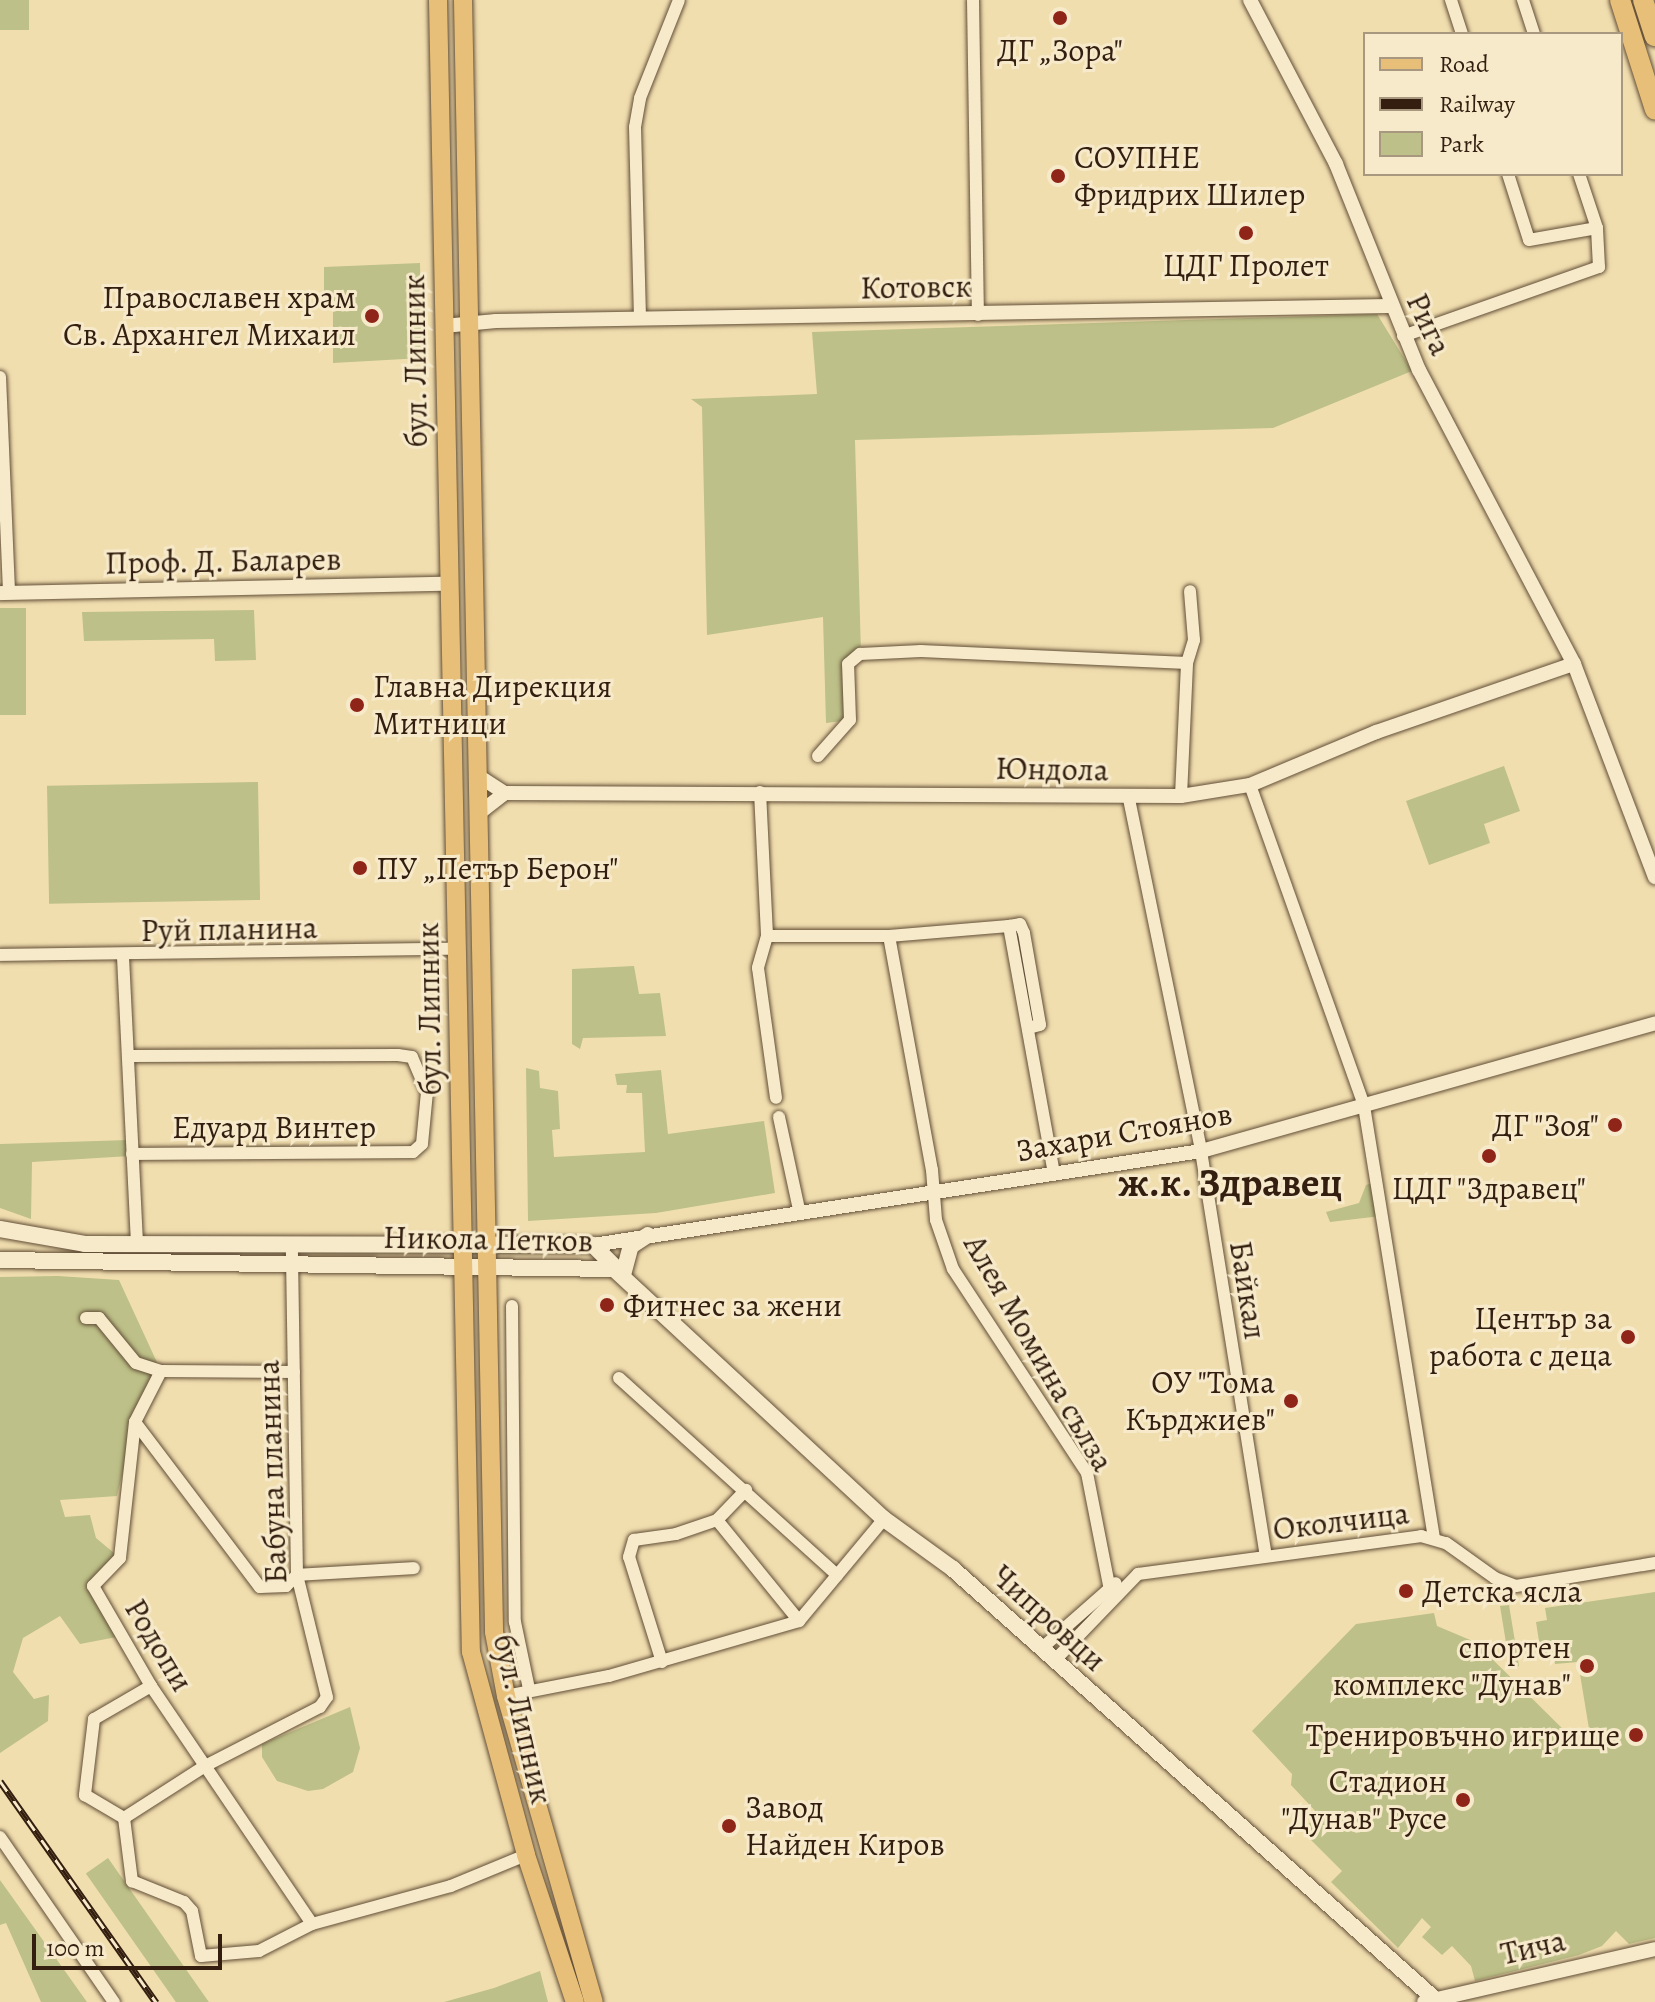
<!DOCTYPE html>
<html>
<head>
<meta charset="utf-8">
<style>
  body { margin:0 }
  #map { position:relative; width:1655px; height:2002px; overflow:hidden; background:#f1deaf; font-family:Alegreya,serif }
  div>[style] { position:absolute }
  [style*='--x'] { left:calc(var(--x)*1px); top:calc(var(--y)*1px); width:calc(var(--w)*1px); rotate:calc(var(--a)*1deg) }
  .green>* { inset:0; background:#bdc088; transform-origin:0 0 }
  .roads { filter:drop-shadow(0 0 2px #624e37) drop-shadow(0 0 2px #624e37) }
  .minor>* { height:12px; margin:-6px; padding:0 6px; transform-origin:6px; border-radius:6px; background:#f6eacb }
  .tertiary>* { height:14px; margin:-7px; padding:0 7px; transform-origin:7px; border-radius:7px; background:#f6eacb }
  .secondary>* { height:16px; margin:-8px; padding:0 8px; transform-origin:8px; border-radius:8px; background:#f6eacb }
  .primary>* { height:18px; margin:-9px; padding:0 9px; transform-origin:9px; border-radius:9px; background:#e8bf78 }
  .trunk>* { height:20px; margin:-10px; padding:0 10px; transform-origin:10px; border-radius:10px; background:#e8bf78 }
  .rail>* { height:7px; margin-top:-3.5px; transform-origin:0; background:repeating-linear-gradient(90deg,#f6eacb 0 12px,#331e0f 0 24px); box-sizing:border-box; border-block:2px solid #331e0f }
  .dots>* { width:22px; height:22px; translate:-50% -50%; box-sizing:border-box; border:4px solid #f6eacb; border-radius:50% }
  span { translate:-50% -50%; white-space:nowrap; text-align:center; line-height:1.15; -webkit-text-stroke:6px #f6eacb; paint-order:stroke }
  .poi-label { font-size:32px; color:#331e0f }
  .left { translate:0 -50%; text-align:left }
  .right { translate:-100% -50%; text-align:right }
  .street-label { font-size:32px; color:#331e0f }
  .district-label { font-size:40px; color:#331e0f; font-weight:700 }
  .legend { position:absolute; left:1363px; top:32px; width:260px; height:144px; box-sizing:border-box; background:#f6eacb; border:2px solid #a89880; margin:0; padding:10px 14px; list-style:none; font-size:24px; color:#331e0f }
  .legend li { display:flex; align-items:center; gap:16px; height:40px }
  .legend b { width:40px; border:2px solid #a89880 }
  .scale { position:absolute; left:32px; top:1934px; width:190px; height:36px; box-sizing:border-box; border:4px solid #331e0f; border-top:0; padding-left:10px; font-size:24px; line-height:28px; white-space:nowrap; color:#331e0f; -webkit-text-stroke:6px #f6eacb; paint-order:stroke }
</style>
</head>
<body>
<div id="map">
  <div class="green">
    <div style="left:0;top:0;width:29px;height:30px"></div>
    <div style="clip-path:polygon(420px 263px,422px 358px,333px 363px,333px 301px,324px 300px,324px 267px)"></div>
    <div style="clip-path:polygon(1377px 314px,1412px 371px,1273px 428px,855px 440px,861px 654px,848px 664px,850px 720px,826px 723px,823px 617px,707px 635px,702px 407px,691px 399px,817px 394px,812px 332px)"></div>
    <div style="left:0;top:608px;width:26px;height:107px"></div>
    <div style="clip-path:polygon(254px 610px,256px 660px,215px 661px,214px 639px,84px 641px,82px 612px)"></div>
    <div style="clip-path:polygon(1504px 766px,1520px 811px,1484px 824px,1490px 843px,1429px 865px,1406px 801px)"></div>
    <div style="left:258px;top:782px;width:118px;height:211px;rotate:89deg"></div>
    <div style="clip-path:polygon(634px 966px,639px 994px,660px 993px,666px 1036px,583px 1038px,580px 1049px,572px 1044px,572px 969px)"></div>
    <div style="clip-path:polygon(526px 1068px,539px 1071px,540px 1088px,558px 1091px,560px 1129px,552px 1130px,554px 1157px,645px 1152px,642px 1093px,626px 1093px,627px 1085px,617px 1085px,615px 1074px,661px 1070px,668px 1134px,764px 1121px,775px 1193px,656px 1213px,528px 1221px)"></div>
    <div style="clip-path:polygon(129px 1140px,130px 1156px,32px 1162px,31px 1219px,0 1208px,0 1144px)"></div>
    <div style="clip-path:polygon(1375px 1182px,1381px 1216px,1330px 1222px,1326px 1212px,1359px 1203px,1366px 1185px)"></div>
    <div style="clip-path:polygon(58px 1276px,119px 1280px,161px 1371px,135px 1422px,117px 1496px,60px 1500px,65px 1517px,90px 1515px,96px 1538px,120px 1558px,93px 1587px,122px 1636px,80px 1644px,60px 1616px,23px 1638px,13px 1672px,34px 1699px,49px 1695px,48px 1721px,0 1753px,0 1277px)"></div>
    <div style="clip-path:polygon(1655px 1592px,1655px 1938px,1629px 1944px,1616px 1931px,1602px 1946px,1579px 1955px,1475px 1981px,1471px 1966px,1452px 1946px,1442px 1955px,1422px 1937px,1431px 1927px,1422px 1918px,1398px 1948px,1331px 1882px,1342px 1871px,1302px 1831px,1318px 1814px,1291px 1785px,1292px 1774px,1252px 1731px,1356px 1624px,1434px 1613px,1437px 1626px,1475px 1642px,1577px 1743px,1591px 1741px,1578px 1662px,1555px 1664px,1553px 1652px,1541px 1654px,1536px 1622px,1547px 1620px,1545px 1608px)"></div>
    <div style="clip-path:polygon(1509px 1605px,1519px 1666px,1515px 1667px,1509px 1661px,1500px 1606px)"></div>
    <div style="clip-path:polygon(350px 1707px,360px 1748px,353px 1772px,323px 1789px,308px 1791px,277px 1781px,262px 1757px,262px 1744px)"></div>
    <div style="left:108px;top:1858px;width:176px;height:27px;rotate:55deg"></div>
    <div style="clip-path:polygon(0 1880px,87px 2002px,41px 2002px,6px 1923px,0 1925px)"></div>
    <div style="clip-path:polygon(540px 1971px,548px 2002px,444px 2002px,494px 1988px)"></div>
  </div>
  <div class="roads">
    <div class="minor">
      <div style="--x:973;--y:0;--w:315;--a:89.1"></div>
      <div style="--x:1451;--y:0;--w:36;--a:72"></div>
      <div style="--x:1523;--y:0;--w:36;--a:72"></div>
      <div style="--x:1508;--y:174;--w:69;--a:72.3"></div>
      <div style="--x:1529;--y:240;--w:69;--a:-10"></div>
      <div style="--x:640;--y:318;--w:191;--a:-91.5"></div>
      <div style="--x:635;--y:127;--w:29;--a:-80"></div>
      <div style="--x:640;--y:98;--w:105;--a:-68.3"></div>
      <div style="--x:1403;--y:336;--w:208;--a:-19.4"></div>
      <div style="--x:1599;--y:267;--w:39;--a:-93"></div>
      <div style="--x:1597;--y:228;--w:57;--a:-108.4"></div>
      <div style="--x:0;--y:377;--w:216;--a:87.6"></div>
      <div style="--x:818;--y:756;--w:48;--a:-48.4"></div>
      <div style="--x:850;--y:720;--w:56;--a:-92"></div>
      <div style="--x:848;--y:664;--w:16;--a:-40"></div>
      <div style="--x:860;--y:654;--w:61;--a:-2.8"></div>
      <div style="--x:921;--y:651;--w:266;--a:2.6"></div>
      <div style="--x:1250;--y:785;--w:341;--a:70.4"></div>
      <div style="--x:1364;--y:1106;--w:438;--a:80.8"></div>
      <div style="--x:760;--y:792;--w:144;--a:87.2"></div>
      <div style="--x:767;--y:936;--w:33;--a:106"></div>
      <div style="--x:758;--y:968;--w:131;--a:82.1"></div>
      <div style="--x:1181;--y:796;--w:133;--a:-87.4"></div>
      <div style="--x:1187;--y:663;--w:24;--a:-73"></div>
      <div style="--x:1194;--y:640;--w:49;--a:-94.7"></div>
      <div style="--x:1129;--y:799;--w:359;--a:78.4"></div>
      <div style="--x:1201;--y:1151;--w:409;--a:80.9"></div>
      <div style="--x:1009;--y:926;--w:11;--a:-10"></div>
      <div style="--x:1020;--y:924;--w:10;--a:66"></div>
      <div style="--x:1024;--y:933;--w:93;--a:80.1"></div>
      <div style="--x:1040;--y:1025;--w:12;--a:166"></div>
      <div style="--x:767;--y:936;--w:122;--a:0"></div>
      <div style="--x:889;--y:936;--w:238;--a:79.6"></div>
      <div style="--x:932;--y:1170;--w:50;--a:85.4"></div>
      <div style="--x:936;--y:1220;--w:52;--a:70.9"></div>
      <div style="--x:953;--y:1269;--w:244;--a:56.7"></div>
      <div style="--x:1087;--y:1473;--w:114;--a:78.9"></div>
      <div style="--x:889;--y:936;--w:120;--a:-4.8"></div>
      <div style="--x:1009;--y:926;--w:252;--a:79.7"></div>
      <div style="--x:0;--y:955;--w:458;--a:-0.8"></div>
      <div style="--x:123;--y:957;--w:286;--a:87.2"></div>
      <div style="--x:128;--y:1056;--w:270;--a:-0.2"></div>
      <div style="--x:398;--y:1055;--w:14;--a:8"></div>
      <div style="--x:412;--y:1057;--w:38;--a:67"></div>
      <div style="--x:427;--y:1092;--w:52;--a:95.5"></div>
      <div style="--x:422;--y:1144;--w:12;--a:138"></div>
      <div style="--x:413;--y:1152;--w:281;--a:179.6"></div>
      <div style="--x:779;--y:1117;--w:99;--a:77.8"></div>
      <div style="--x:512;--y:1306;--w:316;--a:89.5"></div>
      <div style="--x:515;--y:1622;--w:68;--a:78.2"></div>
      <div style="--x:86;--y:1318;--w:13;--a:0"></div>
      <div style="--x:99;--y:1318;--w:58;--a:50.6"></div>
      <div style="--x:136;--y:1363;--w:26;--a:18"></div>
      <div style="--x:161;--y:1371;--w:133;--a:0.4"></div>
      <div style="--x:161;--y:1371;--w:57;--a:117"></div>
      <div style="--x:135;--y:1422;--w:137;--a:96.3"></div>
      <div style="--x:120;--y:1558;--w:39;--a:134"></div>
      <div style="--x:93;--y:1586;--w:116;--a:59.9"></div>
      <div style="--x:151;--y:1686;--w:287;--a:55.9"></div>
      <div style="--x:619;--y:1378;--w:294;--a:42.1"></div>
      <div style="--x:135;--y:1422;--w:207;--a:52.9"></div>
      <div style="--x:260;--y:1587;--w:26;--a:-2"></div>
      <div style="--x:286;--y:1586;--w:16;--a:-45"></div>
      <div style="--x:297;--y:1575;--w:117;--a:-3.4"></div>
      <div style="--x:717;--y:1520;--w:130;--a:50.9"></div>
      <div style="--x:1042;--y:1648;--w:98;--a:-41.3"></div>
      <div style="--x:1055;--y:1660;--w:120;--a:-46"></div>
      <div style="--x:1138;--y:1574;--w:286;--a:-7.6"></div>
      <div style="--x:1421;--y:1536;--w:26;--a:16"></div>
      <div style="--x:1446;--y:1543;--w:60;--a:35.5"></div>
      <div style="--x:1495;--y:1578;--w:22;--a:21"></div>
      <div style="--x:1516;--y:1586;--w:141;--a:-9.4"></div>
      <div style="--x:662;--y:1662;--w:110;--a:-107.4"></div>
      <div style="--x:629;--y:1557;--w:18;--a:-74"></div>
      <div style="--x:634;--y:1540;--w:42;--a:-8.1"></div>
      <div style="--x:676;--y:1534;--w:43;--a:-18.9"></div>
      <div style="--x:717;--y:1520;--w:42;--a:-46"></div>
      <div style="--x:151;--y:1686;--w:66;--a:149.9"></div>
      <div style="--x:94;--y:1719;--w:77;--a:96.8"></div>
      <div style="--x:85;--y:1795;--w:45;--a:30.5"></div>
      <div style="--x:124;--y:1818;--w:64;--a:82.8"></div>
      <div style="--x:132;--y:1881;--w:56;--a:22"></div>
      <div style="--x:184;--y:1902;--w:12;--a:48"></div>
      <div style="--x:192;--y:1911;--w:46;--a:78.7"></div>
      <div style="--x:201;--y:1956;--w:58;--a:-4.9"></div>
      <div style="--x:259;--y:1951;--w:59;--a:-27"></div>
      <div style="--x:312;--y:1924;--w:144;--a:-15.3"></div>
      <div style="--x:451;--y:1886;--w:81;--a:-22.5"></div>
      <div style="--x:506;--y:1696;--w:105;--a:-11"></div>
      <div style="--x:609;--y:1676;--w:198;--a:-16.1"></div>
      <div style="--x:799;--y:1621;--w:133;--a:-50.2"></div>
      <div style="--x:124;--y:1818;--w:96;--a:-32.7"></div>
      <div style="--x:205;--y:1766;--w:129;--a:-27.2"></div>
      <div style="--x:320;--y:1707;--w:12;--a:-55"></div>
      <div style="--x:327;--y:1697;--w:126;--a:-103.8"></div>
      <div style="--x:297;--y:1575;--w:331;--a:-90.9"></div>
      <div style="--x:0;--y:1837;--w:201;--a:55.4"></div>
    </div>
    <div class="tertiary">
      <div style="--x:1250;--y:0;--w:185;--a:62.3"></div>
      <div style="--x:1336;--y:164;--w:222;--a:68.1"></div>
      <div style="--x:1419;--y:370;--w:332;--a:62.2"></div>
      <div style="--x:1574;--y:664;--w:228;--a:69.2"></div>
      <div style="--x:444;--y:326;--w:52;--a:-5.5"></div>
      <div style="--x:496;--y:321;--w:893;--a:-0.96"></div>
      <div style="--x:0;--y:593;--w:448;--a:-1.2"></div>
      <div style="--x:480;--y:777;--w:30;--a:33"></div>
      <div style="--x:505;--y:793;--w:29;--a:142"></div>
      <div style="--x:505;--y:793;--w:676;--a:0.25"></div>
      <div style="--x:1181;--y:796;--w:70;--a:-9.1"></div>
      <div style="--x:1250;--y:785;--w:137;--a:-22.8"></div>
      <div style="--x:1376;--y:732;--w:209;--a:-19"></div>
      <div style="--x:593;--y:1245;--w:615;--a:-8.79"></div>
      <div style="--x:1201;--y:1151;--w:472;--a:-15.7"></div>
      <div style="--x:1424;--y:2002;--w:237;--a:-12.9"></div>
    </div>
    <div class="secondary">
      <div style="--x:0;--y:1229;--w:86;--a:10"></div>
      <div style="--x:85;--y:1244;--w:508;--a:0.11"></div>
      <div style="--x:593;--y:1245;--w:41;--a:45"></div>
      <div style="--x:0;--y:1260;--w:614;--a:0.84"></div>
      <div style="--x:614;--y:1269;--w:368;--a:42.8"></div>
      <div style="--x:884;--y:1519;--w:85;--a:35.9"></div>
      <div style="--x:953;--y:1569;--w:650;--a:41.76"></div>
      <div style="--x:623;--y:1275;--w:30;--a:-75"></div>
      <div style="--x:631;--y:1246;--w:20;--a:-33"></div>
    </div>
    <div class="primary">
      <div style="--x:438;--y:0;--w:1652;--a:88.86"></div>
      <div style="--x:471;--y:1652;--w:210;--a:74.8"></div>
      <div style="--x:526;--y:1855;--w:155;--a:71.6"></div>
      <div style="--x:463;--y:0;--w:1632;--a:88.91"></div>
      <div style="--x:494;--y:1632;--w:65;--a:79.4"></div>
      <div style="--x:506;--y:1696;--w:318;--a:74"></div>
    </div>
    <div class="trunk">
      <div style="--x:1620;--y:0;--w:115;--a:72.3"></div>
      <div style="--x:1643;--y:0;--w:38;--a:72"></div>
    </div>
  </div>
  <div class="rail">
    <div style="--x:0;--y:1781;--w:271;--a:54.8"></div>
  </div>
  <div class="dots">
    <div style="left:1060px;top:18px;background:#8f2418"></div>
    <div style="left:1058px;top:176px;background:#8f2418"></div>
    <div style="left:1246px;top:233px;background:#8f2418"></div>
    <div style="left:372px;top:316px;background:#8f2418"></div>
    <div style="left:357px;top:705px;background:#8f2418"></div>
    <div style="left:360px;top:868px;background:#8f2418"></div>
    <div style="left:1615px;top:1125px;background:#8f2418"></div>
    <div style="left:1489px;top:1156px;background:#8f2418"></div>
    <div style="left:607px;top:1305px;background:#8f2418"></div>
    <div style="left:1628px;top:1337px;background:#8f2418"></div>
    <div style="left:1291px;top:1401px;background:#8f2418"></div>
    <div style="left:1406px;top:1591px;background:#8f2418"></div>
    <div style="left:1587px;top:1666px;background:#8f2418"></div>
    <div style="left:1636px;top:1735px;background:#8f2418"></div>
    <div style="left:1463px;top:1800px;background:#8f2418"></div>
    <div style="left:729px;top:1826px;background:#8f2418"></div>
  </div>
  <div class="poi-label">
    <span style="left:1060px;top:50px">ДГ „Зора"</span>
    <span class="left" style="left:1074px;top:176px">СОУПНЕ<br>Фридрих Шилер</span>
    <span style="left:1246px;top:265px">ЦДГ Пролет</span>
    <span class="right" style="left:356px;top:316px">Православен храм<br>Св. Архангел Михаил</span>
    <span class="left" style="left:373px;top:705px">Главна Дирекция<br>Митници</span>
    <span class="left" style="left:376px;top:868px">ПУ „Петър Берон"</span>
    <span class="right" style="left:1599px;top:1125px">ДГ "Зоя"</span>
    <span style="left:1489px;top:1188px">ЦДГ "Здравец"</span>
    <span class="left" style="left:623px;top:1305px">Фитнес за жени</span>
    <span class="right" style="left:1612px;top:1337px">Център за<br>работа с деца</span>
    <span class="right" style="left:1275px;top:1401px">ОУ "Тома<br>Кърджиев"</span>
    <span class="left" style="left:1422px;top:1591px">Детска ясла</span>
    <span class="right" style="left:1571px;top:1666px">спортен<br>комплекс "Дунав"</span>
    <span class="right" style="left:1620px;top:1735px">Тренировъчно игрище</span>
    <span class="right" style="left:1447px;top:1800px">Стадион<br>"Дунав" Русе</span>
    <span class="left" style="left:745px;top:1826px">Завод<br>Найден Киров</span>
  </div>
  <div class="street-label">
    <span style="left:916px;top:287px;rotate:-1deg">Котовск</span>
    <span style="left:1429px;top:324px;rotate:65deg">Рига</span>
    <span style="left:415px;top:361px;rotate:-91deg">бул. Липник</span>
    <span style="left:223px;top:561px;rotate:-1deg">Проф. Д. Баларев</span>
    <span style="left:1052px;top:769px;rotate:1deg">Юндола</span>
    <span style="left:229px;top:929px;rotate:-1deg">Руй планина</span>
    <span style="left:429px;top:1009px;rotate:-91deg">бул. Липник</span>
    <span style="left:274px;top:1127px">Едуард Винтер</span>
    <span style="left:1124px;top:1132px;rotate:-10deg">Захари Стоянов</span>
    <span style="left:488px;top:1239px;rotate:1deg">Никола Петков</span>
    <span style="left:1248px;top:1290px;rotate:81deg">Байкал</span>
    <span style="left:1039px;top:1353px;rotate:60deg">Алея Момина сълза</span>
    <span style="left:272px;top:1472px;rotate:-92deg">Бабуна планина</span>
    <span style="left:1341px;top:1521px;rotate:-7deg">Околчица</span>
    <span style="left:1049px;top:1618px;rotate:42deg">Чипровци</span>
    <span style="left:159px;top:1645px;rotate:59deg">Родопи</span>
    <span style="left:523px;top:1719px;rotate:77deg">бул. Липник</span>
    <span style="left:1533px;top:1947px;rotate:-13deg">Тича</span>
  </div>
  <div class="district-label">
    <span style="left:1230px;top:1183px">ж.к. Здравец</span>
  </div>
  <ul class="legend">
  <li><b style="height:10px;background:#e8bf78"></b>Road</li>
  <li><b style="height:10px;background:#331e0f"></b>Railway</li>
  <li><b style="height:22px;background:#bdc088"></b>Park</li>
  </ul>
  <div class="scale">100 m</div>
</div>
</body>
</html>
